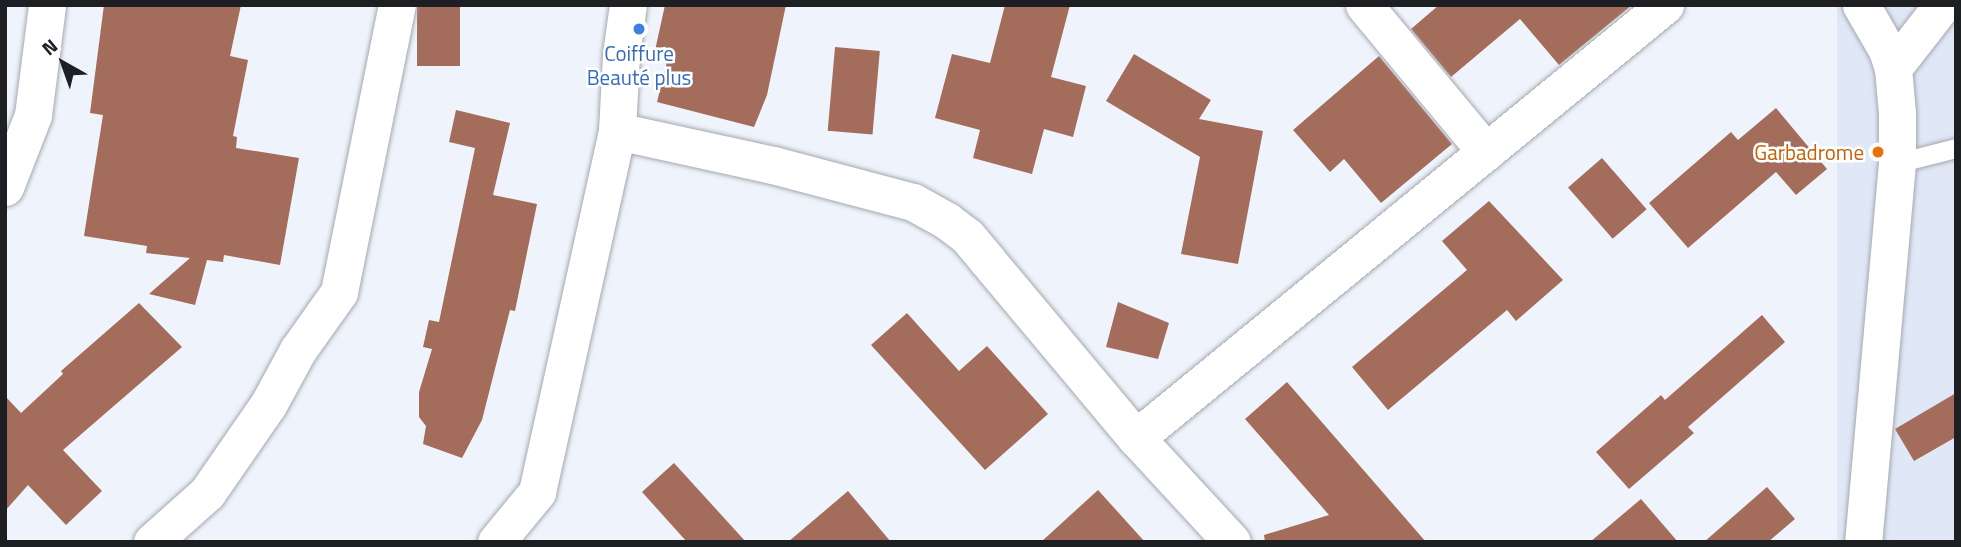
<!DOCTYPE html>
<html>
<head>
<meta charset="utf-8">
<style>
  body { margin:0 }
  #map { position:relative; width:1961px; height:547px; overflow:hidden; background:#eff4fc; font-family:"Titillium Web",sans-serif }
  div>[style] { position:absolute }
  [style*='--x'] { left:calc(var(--x)*1px); top:calc(var(--y)*1px); width:calc(var(--w)*1px); rotate:calc(var(--a)*1deg) }
  .built>* { inset:0; background:#e0e8f7; transform-origin:0 0 }
  .building>* { inset:0; background:#a46c5b; transform-origin:0 0 }
  .roads { filter:drop-shadow(0 0 2px #a4a8b0) drop-shadow(0 0 2px #a4a8b0) }
  .lane>* { height:19px; margin:-9.5px; padding:0 9.5px; transform-origin:9.5px; border-radius:9.5px; background:#fff }
  .street>* { height:37px; margin:-18.5px; padding:0 18.5px; transform-origin:18.5px; border-radius:18.5px; background:#fff }
  .dots>* { width:19px; height:19px; translate:-50% -50%; box-sizing:border-box; border:4px solid #fff; border-radius:50% }
  span { translate:-50% -50%; white-space:nowrap; text-align:center; line-height:1.15; -webkit-text-stroke:5px #fff; paint-order:stroke }
  .shop-label { font-size:21px; color:#366cbe }
  .food-label { font-size:21px; color:#c56008 }
  .right { translate:-100% -50%; text-align:right }
  .frame { position:absolute; inset:0; border:7px solid #1e1f22; pointer-events:none }
  .north { position:absolute; left:28px; top:28px; width:70px; height:70px; -webkit-text-stroke:5px #fff; paint-order:stroke; rotate:320deg; font-size:19px; font-weight:700; line-height:28px; text-align:center; color:#1e1f22 }
  .north::after { content:''; display:block; margin:auto; width:24px; height:32px; background:#1e1f22; clip-path:polygon(50% 0,100% 100%,50% 72%,0 100%) }
</style>
</head>
<body>
<div id="map">
  <div class="built">
    <div style="left:1837px;top:5px;width:119px;height:537px"></div>
  </div>
  <div class="building">
    <div style="clip-path:polygon(104px 5px,241px 5px,230px 56px,248px 60px,233px 136px,237px 137px,236px 148px,299px 158px,280px 265px,224px 255px,223px 262px,207px 260px,195px 305px,149px 294px,190px 258px,146px 253px,147px 246px,84px 236px,103px 115px,90px 113px)"></div>
    <div style="left:417px;top:5px;width:43px;height:61px"></div>
    <div style="clip-path:polygon(665px 5px,786px 5px,767px 95px,754px 127px,657px 102px,668px 58px,654px 55px)"></div>
    <div style="clip-path:polygon(1005px 5px,1070px 5px,1051px 77px,1086px 86px,1073px 137px,1044px 129px,1032px 174px,973px 158px,980px 130px,935px 118px,952px 54px,990px 63px)"></div>
    <div style="clip-path:polygon(1439px 5px,1632px 5px,1559px 65px,1520px 19px,1451px 77px,1411px 29px)"></div>
    <div style="left:835px;top:47px;width:45px;height:84px;rotate:5deg"></div>
    <div style="clip-path:polygon(1134px 54px,1211px 100px,1199px 119px,1263px 131px,1238px 264px,1181px 254px,1200px 157px,1106px 101px)"></div>
    <div style="clip-path:polygon(1379px 56px,1452px 144px,1381px 203px,1344px 159px,1330px 172px,1293px 130px)"></div>
    <div style="clip-path:polygon(1776px 108px,1827px 169px,1796px 195px,1776px 172px,1688px 248px,1649px 203px,1731px 132px,1738px 140px)"></div>
    <div style="clip-path:polygon(456px 110px,510px 123px,493px 195px,537px 204px,515px 311px,510px 310px,482px 420px,462px 458px,423px 444px,426px 426px,419px 417px,419px 392px,432px 349px,423px 347px,429px 320px,439px 322px,475px 148px,449px 142px)"></div>
    <div style="left:1602px;top:158px;width:68px;height:45px;rotate:49deg"></div>
    <div style="clip-path:polygon(1489px 201px,1563px 280px,1516px 321px,1507px 310px,1388px 410px,1352px 367px,1467px 270px,1442px 241px)"></div>
    <div style="clip-path:polygon(1118px 302px,1169px 323px,1158px 359px,1106px 347px)"></div>
    <div style="clip-path:polygon(139px 303px,182px 347px,63px 450px,102px 491px,66px 525px,28px 485px,5px 511px,5px 396px,21px 413px,63px 374px,61px 371px)"></div>
    <div style="clip-path:polygon(907px 313px,959px 371px,987px 346px,1048px 414px,985px 470px,871px 345px)"></div>
    <div style="clip-path:polygon(1762px 315px,1785px 342px,1688px 427px,1694px 433px,1629px 489px,1596px 452px,1661px 395px,1665px 400px)"></div>
    <div style="clip-path:polygon(1287px 382px,1426px 542px,1265px 542px,1264px 535px,1329px 515px,1245px 419px)"></div>
    <div style="clip-path:polygon(1956px 393px,1956px 437px,1914px 461px,1895px 429px)"></div>
    <div style="clip-path:polygon(674px 463px,746px 542px,687px 542px,642px 492px)"></div>
    <div style="clip-path:polygon(1767px 487px,1795px 519px,1768px 542px,1704px 542px)"></div>
    <div style="clip-path:polygon(1098px 490px,1145px 542px,1041px 542px)"></div>
    <div style="clip-path:polygon(848px 491px,891px 542px,788px 542px)"></div>
    <div style="clip-path:polygon(1641px 499px,1678px 542px,1590px 542px)"></div>
  </div>
  <div class="roads">
    <div class="lane">
      <div style="--x:1897;--y:163;--w:61;--a:-14.3"></div>
    </div>
    <div class="street">
      <div style="--x:1364;--y:5;--w:191;--a:50.3"></div>
      <div style="--x:1861;--y:5;--w:52;--a:60"></div>
      <div style="--x:1887;--y:50;--w:19;--a:72"></div>
      <div style="--x:1893;--y:68;--w:45;--a:84.9"></div>
      <div style="--x:1897;--y:113;--w:50;--a:90"></div>
      <div style="--x:1897;--y:163;--w:381;--a:95.1"></div>
      <div style="--x:1893;--y:68;--w:80;--a:-52.1"></div>
      <div style="--x:617;--y:131;--w:160;--a:12.3"></div>
      <div style="--x:773;--y:165;--w:145;--a:14.8"></div>
      <div style="--x:913;--y:202;--w:39;--a:29"></div>
      <div style="--x:947;--y:221;--w:25;--a:37"></div>
      <div style="--x:967;--y:236;--w:31;--a:50"></div>
      <div style="--x:987;--y:260;--w:232;--a:50.1"></div>
      <div style="--x:5;--y:187;--w:77;--a:-68.7"></div>
      <div style="--x:33;--y:115;--w:111;--a:-82.7"></div>
      <div style="--x:152;--y:542;--w:74;--a:-41.7"></div>
      <div style="--x:207;--y:493;--w:107;--a:-55.3"></div>
      <div style="--x:268;--y:405;--w:63;--a:-61.4"></div>
      <div style="--x:298;--y:350;--w:71;--a:-54.7"></div>
      <div style="--x:339;--y:292;--w:293;--a:-78.6"></div>
      <div style="--x:496;--y:542;--w:65;--a:-50.6"></div>
      <div style="--x:537;--y:492;--w:370;--a:-77.5"></div>
      <div style="--x:617;--y:131;--w:77;--a:-87"></div>
      <div style="--x:621;--y:54;--w:49;--a:-81.9"></div>
      <div style="--x:1232;--y:542;--w:142;--a:-132.7"></div>
      <div style="--x:1136;--y:438;--w:684;--a:-39.3"></div>
    </div>
  </div>
  <div class="dots">
    <div style="left:639px;top:29px;background:#3f7fe0"></div>
    <div style="left:1878px;top:152px;background:#e8710a"></div>
  </div>
  <div class="shop-label">
    <span style="left:639px;top:65px">Coiffure<br>Beauté plus</span>
  </div>
  <div class="food-label">
    <span class="right" style="left:1864px;top:152px">Garbadrome</span>
  </div>
  <div class="frame"></div>
  <div class="north">N</div>
</div>
</body>
</html>
